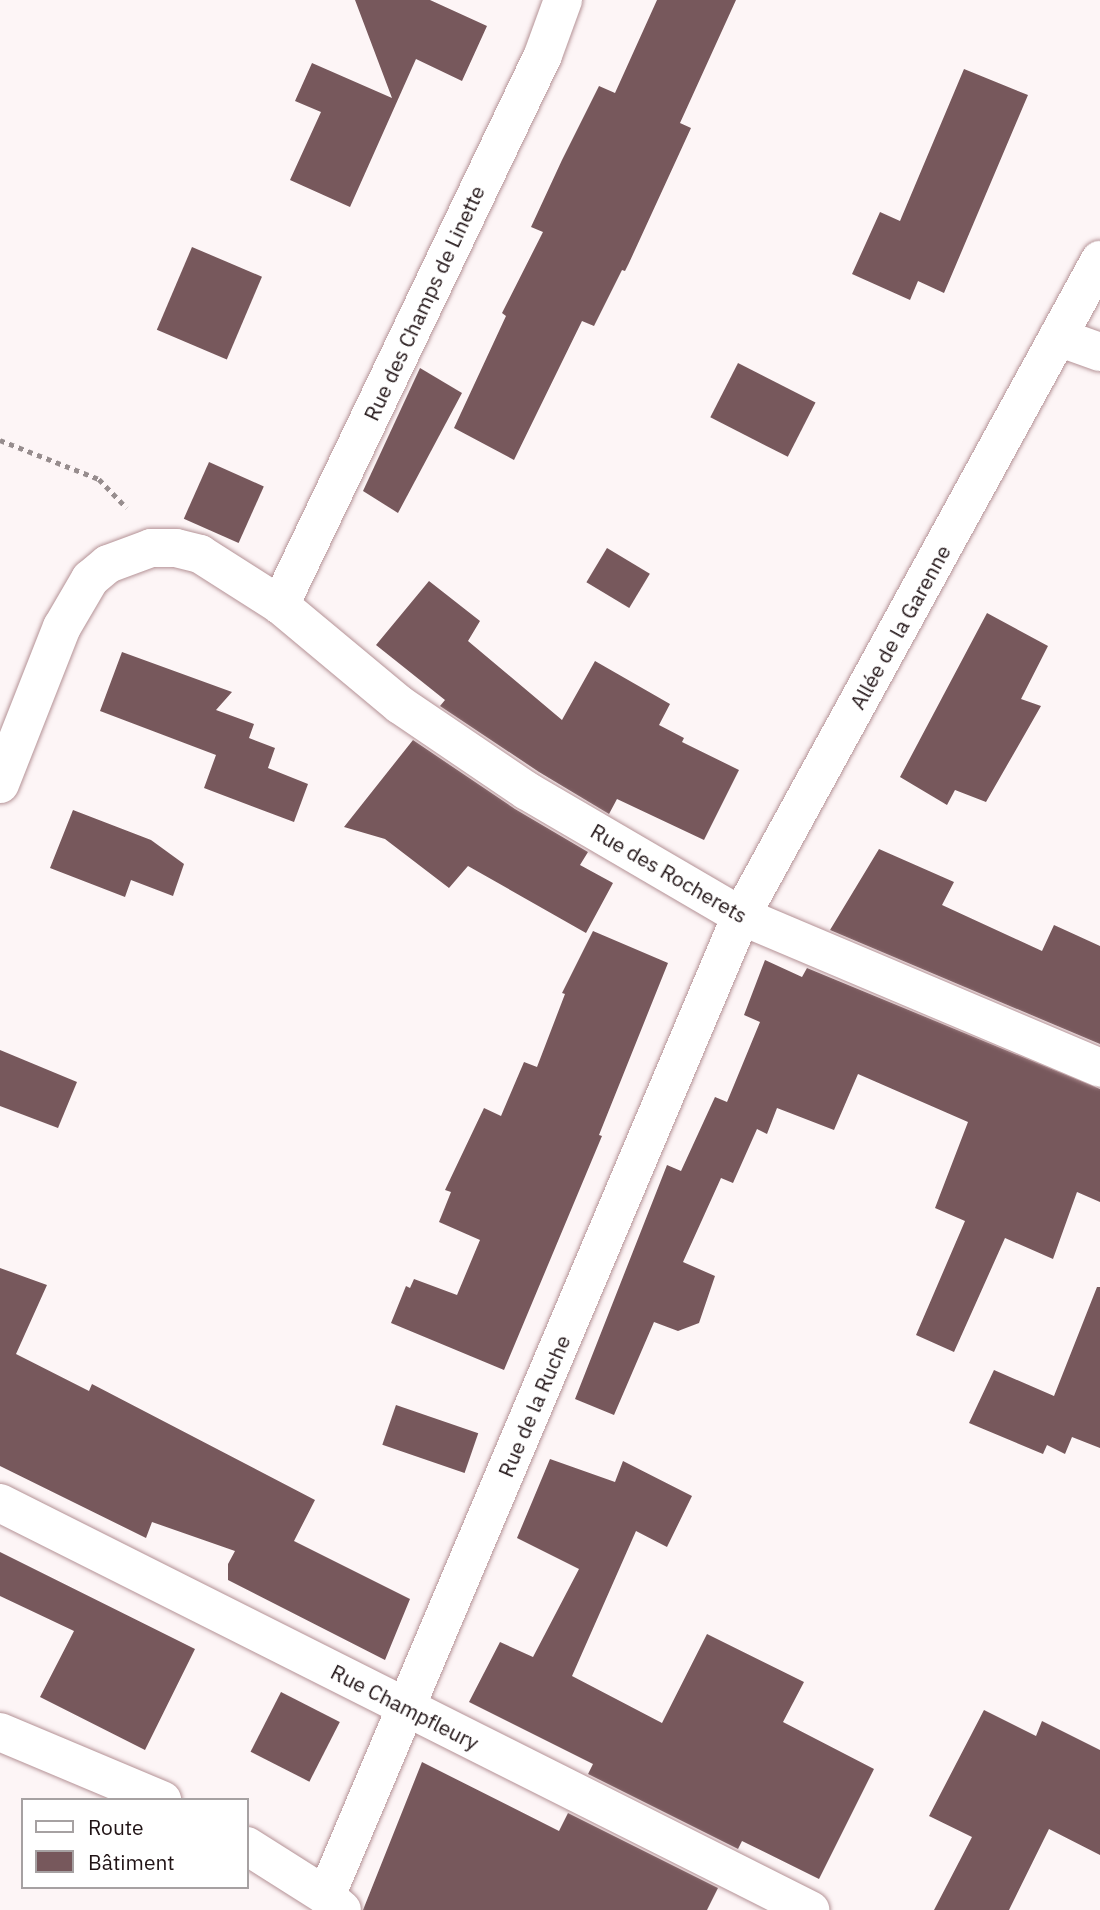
<!DOCTYPE html>
<html>
<head>
<meta charset="utf-8">
<style>
  body { margin:0 }
  #map { position:relative; width:1100px; height:1910px; overflow:hidden; background:#fdf5f6; font-family:"IBM Plex Sans",sans-serif }
  div>[style] { position:absolute }
  [style*='--x'] { left:calc(var(--x)*1px); top:calc(var(--y)*1px); width:calc(var(--w)*1px); rotate:calc(var(--a)*1deg) }
  .building>* { inset:0; background:#77585c; transform-origin:0 0 }
  .path>* { height:4.5px; margin-top:-2.25px; transform-origin:0; background:repeating-linear-gradient(90deg,#978d8e 0 5px,transparent 0 10px) }
  .roads { filter:drop-shadow(0 0 2px #b49296) drop-shadow(0 0 2px #b49296) }
  .minor>* { height:38px; margin:-19px; padding:0 19px; transform-origin:19px; border-radius:19px; background:#fff }
  span { translate:-50% -50%; white-space:nowrap; text-align:center; line-height:1.15; -webkit-text-stroke:7px #fff; paint-order:stroke }
  .street-label { font-size:21px; color:#211416 }
  .legend { position:absolute; left:21px; top:1798px; width:228px; height:91px; box-sizing:border-box; background:#fff; border:2px solid #a6a1a2; margin:0; padding:9px 12px; list-style:none; font-size:21px; color:#211416 }
  .legend li { display:flex; align-items:center; gap:14px; height:35px }
  .legend b { width:35px; border:2px solid #a6a1a2 }
</style>
</head>
<body>
<div id="map">
  <div class="building">
    <div style="clip-path:polygon(355px 0,430px 0,487px 26px,462px 81px,416px 59px,350px 207px,290px 180px,321px 112px,295px 101px,312px 63px,392px 98px)"></div>
    <div style="clip-path:polygon(657px 0,736px 0,680px 123px,691px 128px,629px 263px,625px 271px,622px 270px,594px 326px,582px 321px,514px 460px,454px 428px,506px 316px,502px 313px,543px 232px,531px 227px,562px 160px,599px 86px,615px 93px)"></div>
    <div style="clip-path:polygon(964px 69px,1028px 95px,944px 293px,918px 281px,910px 300px,852px 274px,880px 212px,900px 221px)"></div>
    <div style="left:192px;top:247px;width:76px;height:90px;rotate:23deg"></div>
    <div style="left:738px;top:363px;width:87px;height:61px;rotate:27deg"></div>
    <div style="clip-path:polygon(420px 368px,462px 393px,398px 513px,363px 491px)"></div>
    <div style="left:209px;top:462px;width:60px;height:62px;rotate:24deg"></div>
    <div style="left:607px;top:548px;width:50px;height:40px;rotate:31deg"></div>
    <div style="clip-path:polygon(429px 581px,480px 621px,468px 641px,562px 720px,595px 661px,670px 704px,659px 725px,684px 738px,682px 742px,739px 770px,704px 840px,617px 799px,609px 814px,539px 772px,440px 706px,445px 700px,376px 645px)"></div>
    <div style="clip-path:polygon(987px 613px,1048px 646px,1021px 699px,1041px 706px,986px 802px,955px 790px,947px 805px,900px 777px)"></div>
    <div style="clip-path:polygon(122px 652px,232px 692px,216px 710px,254px 724px,249px 738px,275px 748px,268px 768px,308px 784px,294px 822px,204px 788px,216px 755px,100px 711px)"></div>
    <div style="clip-path:polygon(413px 740px,515px 809px,588px 852px,580px 865px,613px 883px,586px 933px,468px 866px,449px 888px,385px 839px,344px 827px)"></div>
    <div style="clip-path:polygon(73px 810px,151px 840px,184px 864px,173px 896px,131px 880px,125px 897px,50px 868px)"></div>
    <div style="clip-path:polygon(879px 849px,954px 882px,942px 905px,1042px 951px,1054px 925px,1100px 946px,1100px 1044px,830px 930px)"></div>
    <div style="clip-path:polygon(593px 931px,668px 963px,599px 1135px,602px 1136px,504px 1370px,391px 1323px,406px 1286px,410px 1288px,414px 1279px,457px 1295px,480px 1240px,439px 1222px,451px 1192px,445px 1190px,484px 1108px,501px 1116px,524px 1062px,537px 1067px,565px 994px,562px 993px)"></div>
    <div style="clip-path:polygon(765px 960px,802px 977px,807px 968px,1100px 1089px,1100px 1202px,1077px 1192px,1053px 1259px,1005px 1238px,954px 1352px,916px 1335px,965px 1221px,935px 1208px,968px 1122px,858px 1074px,834px 1130px,777px 1108px,767px 1134px,757px 1129px,733px 1183px,721px 1178px,683px 1262px,715px 1276px,699px 1323px,678px 1331px,654px 1322px,614px 1415px,575px 1399px,667px 1165px,681px 1171px,715px 1097px,727px 1102px,760px 1022px,744px 1015px)"></div>
    <div style="clip-path:polygon(0 1050px,77px 1082px,58px 1128px,0 1106px)"></div>
    <div style="clip-path:polygon(0 1268px,47px 1285px,16px 1354px,89px 1391px,92px 1384px,315px 1500px,294px 1541px,410px 1599px,385px 1660px,228px 1580px,228px 1564px,235px 1551px,152px 1522px,146px 1538px,0 1466px)"></div>
    <div style="clip-path:polygon(1097px 1287px,1100px 1287px,1100px 1448px,1072px 1437px,1065px 1454px,1047px 1445px,1043px 1454px,969px 1423px,994px 1370px,1054px 1396px)"></div>
    <div style="left:396px;top:1405px;width:87px;height:42px;rotate:19deg"></div>
    <div style="clip-path:polygon(550px 1459px,615px 1482px,623px 1461px,692px 1496px,667px 1547px,636px 1531px,572px 1676px,662px 1723px,707px 1634px,804px 1682px,783px 1722px,874px 1769px,819px 1879px,742px 1841px,738px 1849px,588px 1774px,593px 1764px,469px 1702px,500px 1642px,533px 1657px,579px 1569px,517px 1538px)"></div>
    <div style="clip-path:polygon(0 1552px,195px 1649px,145px 1750px,40px 1697px,74px 1631px,0 1596px)"></div>
    <div style="left:281px;top:1692px;width:66px;height:67px;rotate:27deg"></div>
    <div style="clip-path:polygon(984px 1710px,1036px 1736px,1042px 1721px,1100px 1750px,1100px 1855px,1049px 1829px,1009px 1910px,934px 1910px,972px 1837px,929px 1816px)"></div>
    <div style="clip-path:polygon(422px 1762px,559px 1831px,568px 1813px,718px 1888px,707px 1910px,363px 1910px)"></div>
  </div>
  <div class="path">
    <div style="--x:0;--y:440;--w:106;--a:21.5"></div>
    <div style="--x:99;--y:479;--w:40;--a:46"></div>
  </div>
  <div class="roads">
    <div class="minor">
      <div style="--x:1058;--y:337;--w:45;--a:19.7"></div>
      <div style="--x:280;--y:605;--w:610;--a:-64.44"></div>
      <div style="--x:543;--y:55;--w:59;--a:-70"></div>
      <div style="--x:0;--y:784;--w:169;--a:-68.5"></div>
      <div style="--x:62;--y:627;--w:56;--a:-59.7"></div>
      <div style="--x:90;--y:579;--w:23;--a:-40"></div>
      <div style="--x:108;--y:564;--w:46;--a:-20.4"></div>
      <div style="--x:151;--y:548;--w:25;--a:0"></div>
      <div style="--x:176;--y:548;--w:25;--a:14"></div>
      <div style="--x:200;--y:554;--w:95;--a:32.5"></div>
      <div style="--x:280;--y:605;--w:156;--a:39.8"></div>
      <div style="--x:400;--y:705;--w:153;--a:34.1"></div>
      <div style="--x:527;--y:791;--w:248;--a:30.3"></div>
      <div style="--x:741;--y:916;--w:390;--a:22.9"></div>
      <div style="--x:0;--y:1503;--w:907;--a:26.68"></div>
      <div style="--x:0;--y:1732;--w:176;--a:22.8"></div>
      <div style="--x:247;--y:1846;--w:93;--a:32.3"></div>
      <div style="--x:326;--y:1896;--w:21;--a:41"></div>
      <div style="--x:326;--y:1896;--w:1064;--a:-67.05"></div>
      <div style="--x:741;--y:916;--w:748;--a:-61.31"></div>
    </div>
  </div>
  <div class="street-label">
    <span style="left:424px;top:303px;rotate:-65deg">Rue des Champs de Linette</span>
    <span style="left:900px;top:627px;rotate:-61deg">Allée de la Garenne</span>
    <span style="left:669px;top:873px;rotate:30deg">Rue des Rocherets</span>
    <span style="left:534px;top:1406px;rotate:-67deg">Rue de la Ruche</span>
    <span style="left:405px;top:1707px;rotate:27deg">Rue Champfleury</span>
  </div>
  <ul class="legend">
  <li><b style="height:9px;background:#fff"></b>Route</li>
  <li><b style="height:19px;background:#77585c"></b>Bâtiment</li>
  </ul>
</div>
</body>
</html>
